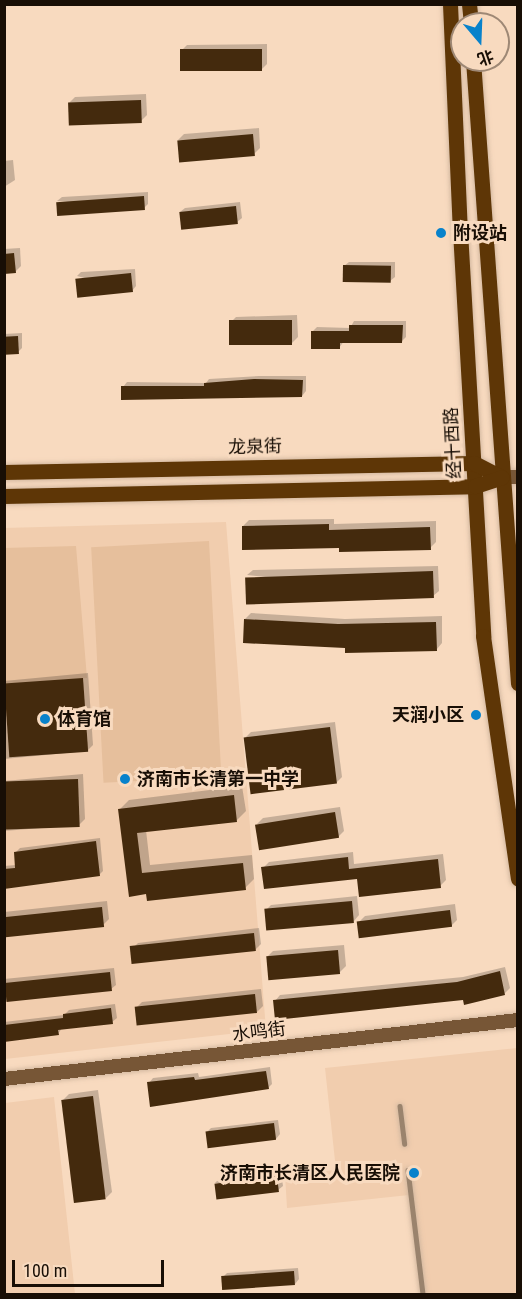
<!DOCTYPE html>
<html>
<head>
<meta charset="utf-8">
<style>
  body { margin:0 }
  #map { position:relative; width:522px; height:1299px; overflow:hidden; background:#f8dabf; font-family:"Roboto Condensed","Noto Sans SC",sans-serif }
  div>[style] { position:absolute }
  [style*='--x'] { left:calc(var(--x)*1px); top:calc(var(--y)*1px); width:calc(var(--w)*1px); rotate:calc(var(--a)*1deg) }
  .built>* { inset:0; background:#f1cdae }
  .green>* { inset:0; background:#e6bf9c; transform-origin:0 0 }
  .shadow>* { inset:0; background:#0003 }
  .building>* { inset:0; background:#442a0d; transform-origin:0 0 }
  .roads { filter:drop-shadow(0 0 2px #d4b9a1) drop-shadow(0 0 2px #d4b9a1) }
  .lane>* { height:4.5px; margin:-2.25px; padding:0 2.25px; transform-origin:2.25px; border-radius:2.25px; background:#9a836d }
  .secondary>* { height:14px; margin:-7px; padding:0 7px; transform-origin:7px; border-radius:7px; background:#775636 }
  .primary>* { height:15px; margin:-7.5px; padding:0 7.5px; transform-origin:7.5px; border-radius:7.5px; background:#5e3606 }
  .dots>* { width:16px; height:16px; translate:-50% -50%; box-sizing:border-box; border:3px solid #f8dabf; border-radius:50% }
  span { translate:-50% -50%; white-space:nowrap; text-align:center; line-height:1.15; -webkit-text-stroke:6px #f8dabf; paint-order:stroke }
  .poi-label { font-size:18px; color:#180e05; font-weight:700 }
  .left { translate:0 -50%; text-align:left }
  .right { translate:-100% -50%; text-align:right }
  .street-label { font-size:18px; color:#180e05 }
  .frame { position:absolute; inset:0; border:6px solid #180e05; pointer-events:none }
  .north { position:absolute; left:450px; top:12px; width:60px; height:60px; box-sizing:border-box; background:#f8dabf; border:2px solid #9e8875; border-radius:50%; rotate:161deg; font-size:16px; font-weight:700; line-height:24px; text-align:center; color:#180e05 }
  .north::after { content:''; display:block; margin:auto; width:21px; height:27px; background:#0882cb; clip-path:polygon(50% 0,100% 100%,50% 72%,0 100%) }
  .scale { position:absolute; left:12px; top:1260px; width:152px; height:27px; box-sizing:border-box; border:3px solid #180e05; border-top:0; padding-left:8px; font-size:18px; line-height:21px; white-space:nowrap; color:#180e05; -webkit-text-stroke:4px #f8dabf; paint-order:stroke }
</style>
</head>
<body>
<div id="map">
  <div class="built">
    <div style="clip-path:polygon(226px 522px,266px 1030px,5px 1059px,4px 528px)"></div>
    <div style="clip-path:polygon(517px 1048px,517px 1294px,421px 1294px,409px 1195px,287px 1208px,285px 1175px,336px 1170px,325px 1068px)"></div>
    <div style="clip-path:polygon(54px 1097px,75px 1294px,5px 1294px,5px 1103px)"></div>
  </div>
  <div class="green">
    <div style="left:209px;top:541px;width:236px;height:118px;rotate:87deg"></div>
    <div style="clip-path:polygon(76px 546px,87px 678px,5px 684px,4px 548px)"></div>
  </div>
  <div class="shadow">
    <div style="clip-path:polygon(267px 44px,267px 64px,261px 70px,181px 51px,187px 45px)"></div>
    <div style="clip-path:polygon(146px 94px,147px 115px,141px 121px,69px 103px,75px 97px)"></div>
    <div style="clip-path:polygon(259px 128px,260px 148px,254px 154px,178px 140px,184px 134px)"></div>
    <div style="clip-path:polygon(13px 160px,15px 180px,4px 187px,4px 161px)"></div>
    <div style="clip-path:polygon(148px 192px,148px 204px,144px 208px,57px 201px,62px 197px)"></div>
    <div style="clip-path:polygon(240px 202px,242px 218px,237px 222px,180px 212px,185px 208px)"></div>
    <div style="clip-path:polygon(20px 248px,21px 266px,15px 272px,4px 272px,4px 249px)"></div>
    <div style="clip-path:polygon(349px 262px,395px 262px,395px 277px,390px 281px,344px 266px)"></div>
    <div style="clip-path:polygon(135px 269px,136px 286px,132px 291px,77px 276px,81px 272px)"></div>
    <div style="clip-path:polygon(297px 315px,298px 337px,292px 343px,230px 323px,236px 317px)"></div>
    <div style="clip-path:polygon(354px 321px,406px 321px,406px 337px,402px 341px,344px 341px,339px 348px,313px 331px,317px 327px,350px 328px)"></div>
    <div style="clip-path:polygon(22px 333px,22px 348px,18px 352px,4px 353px,4px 334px)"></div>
    <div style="clip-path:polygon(259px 376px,306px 376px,306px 391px,302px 396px,123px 387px,127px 382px,206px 383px,209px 379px)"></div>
    <div style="clip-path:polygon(334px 519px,334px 524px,436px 521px,436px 542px,430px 548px,341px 547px,243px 526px,249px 520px)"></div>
    <div style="clip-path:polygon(438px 566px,439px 591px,433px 596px,247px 575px,253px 570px)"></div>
    <div style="clip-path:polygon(251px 613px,345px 619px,442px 616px,442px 643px,437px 649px,346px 647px,245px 619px)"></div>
    <div style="clip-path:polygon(88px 673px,93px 745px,87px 751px,4px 759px,4px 681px)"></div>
    <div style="clip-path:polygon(335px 722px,342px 777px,336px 783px,245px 738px,251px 732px)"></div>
    <div style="clip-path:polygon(83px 774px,85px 819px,79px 825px,4px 831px,4px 781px)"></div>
    <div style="clip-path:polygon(242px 786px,246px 811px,237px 820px,146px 830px,150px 865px,252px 855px,254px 879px,245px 888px,149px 899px,120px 809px,129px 800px)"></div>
    <div style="clip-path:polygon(340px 807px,344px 831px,338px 837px,257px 824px,263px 818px)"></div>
    <div style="clip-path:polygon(100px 838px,103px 871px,99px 875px,4px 887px,4px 866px,16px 865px,16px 852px,20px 848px)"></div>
    <div style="clip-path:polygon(353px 852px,354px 864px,443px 854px,446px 880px,440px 886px,263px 868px,269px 862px)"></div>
    <div style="clip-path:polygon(357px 896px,359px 915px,354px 921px,265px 911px,271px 905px)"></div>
    <div style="clip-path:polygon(107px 901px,109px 919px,103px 925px,4px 936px,4px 912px)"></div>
    <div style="clip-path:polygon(455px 904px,457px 920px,451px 926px,359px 922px,365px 916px)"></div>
    <div style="clip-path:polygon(259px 928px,261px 944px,255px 950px,132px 949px,138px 943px)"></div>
    <div style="clip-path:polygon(344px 945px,346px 966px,340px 972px,267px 957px,273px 951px)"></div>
    <div style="clip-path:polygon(505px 967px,510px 988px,504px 994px,464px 998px,275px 1001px,280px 995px,463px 977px)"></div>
    <div style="clip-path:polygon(114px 968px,116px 985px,111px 989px,4px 1001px,4px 979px)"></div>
    <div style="clip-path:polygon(261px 989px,263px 1006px,257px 1012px,136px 1008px,142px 1002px)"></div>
    <div style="clip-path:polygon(115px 1004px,117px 1018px,112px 1022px,62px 1028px,58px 1034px,4px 1041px,4px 1022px,64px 1015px,69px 1010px)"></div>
    <div style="clip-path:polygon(270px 1067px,272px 1084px,268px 1088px,149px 1083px,153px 1078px,198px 1073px,199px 1077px)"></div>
    <div style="clip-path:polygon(98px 1090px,112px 1192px,106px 1198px,63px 1100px,69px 1094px)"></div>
    <div style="clip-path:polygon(278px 1120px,280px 1134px,276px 1139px,207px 1132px,211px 1128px)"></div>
    <div style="clip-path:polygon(281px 1172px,283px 1186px,278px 1190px,215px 1183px,219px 1179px)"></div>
    <div style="clip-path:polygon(298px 1268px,299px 1279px,295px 1284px,222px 1278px,227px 1273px)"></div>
  </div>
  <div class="building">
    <div style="left:262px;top:49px;width:22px;height:82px;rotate:90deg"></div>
    <div style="left:141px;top:100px;width:23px;height:73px;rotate:88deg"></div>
    <div style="left:253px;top:134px;width:22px;height:76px;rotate:85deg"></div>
    <div style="left:144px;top:196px;width:14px;height:88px;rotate:86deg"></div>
    <div style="left:236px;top:206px;width:18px;height:57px;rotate:84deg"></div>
    <div style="clip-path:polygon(14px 253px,16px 273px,4px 274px,4px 254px)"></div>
    <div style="left:343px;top:265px;width:48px;height:17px;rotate:1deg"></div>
    <div style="left:131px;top:273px;width:19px;height:56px;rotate:84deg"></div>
    <div style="left:292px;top:320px;width:25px;height:63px;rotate:90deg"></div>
    <div style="clip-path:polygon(349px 325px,403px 325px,402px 343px,340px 343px,340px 349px,311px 349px,311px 331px,349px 331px)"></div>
    <div style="left:18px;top:336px;width:18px;height:14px;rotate:87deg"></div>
    <div style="clip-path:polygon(254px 379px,303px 380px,302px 397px,121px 400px,121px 386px,204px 386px,204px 383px)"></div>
    <div style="clip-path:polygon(329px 524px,329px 530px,430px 527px,431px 550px,339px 552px,339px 548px,242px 550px,242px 526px)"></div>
    <div style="left:433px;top:571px;width:27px;height:188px;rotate:88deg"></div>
    <div style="clip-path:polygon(244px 619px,338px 624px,436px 622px,437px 651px,345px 653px,345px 648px,243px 643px)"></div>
    <div style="left:83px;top:678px;width:74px;height:79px;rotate:86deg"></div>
    <div style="left:330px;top:727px;width:57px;height:87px;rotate:83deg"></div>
    <div style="left:78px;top:779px;width:48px;height:74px;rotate:88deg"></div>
    <div style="clip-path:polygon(234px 795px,237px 822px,137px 833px,142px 873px,243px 863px,246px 890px,147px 901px,146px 894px,129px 897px,118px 809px)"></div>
    <div style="left:335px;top:812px;width:26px;height:81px;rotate:81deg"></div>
    <div style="clip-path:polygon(96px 841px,100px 876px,4px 889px,4px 869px,15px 868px,14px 852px)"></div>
    <div style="clip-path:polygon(348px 857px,349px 869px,438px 859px,441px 888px,359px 897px,357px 879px,264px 889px,261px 867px)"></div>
    <div style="left:352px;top:901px;width:22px;height:88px;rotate:85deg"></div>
    <div style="left:102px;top:907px;width:20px;height:99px;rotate:84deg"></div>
    <div style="left:450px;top:910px;width:17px;height:94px;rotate:83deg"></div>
    <div style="left:254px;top:933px;width:18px;height:125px;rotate:84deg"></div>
    <div style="left:338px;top:950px;width:24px;height:72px;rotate:85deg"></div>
    <div style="clip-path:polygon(500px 971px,505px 995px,464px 1005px,463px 1000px,275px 1020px,273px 1000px,457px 982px)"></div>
    <div style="left:110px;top:972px;width:19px;height:106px;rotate:84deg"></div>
    <div style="left:255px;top:994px;width:19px;height:121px;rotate:84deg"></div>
    <div style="clip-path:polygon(111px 1008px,113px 1024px,58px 1030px,59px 1035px,4px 1042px,4px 1025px,63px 1018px,63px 1014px)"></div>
    <div style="clip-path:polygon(266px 1071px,269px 1089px,150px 1107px,147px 1082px,194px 1077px,195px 1080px)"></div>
    <div style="left:93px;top:1096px;width:104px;height:32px;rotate:83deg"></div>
    <div style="left:274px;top:1123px;width:17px;height:69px;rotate:83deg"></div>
    <div style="left:277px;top:1176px;width:16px;height:63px;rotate:83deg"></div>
    <div style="left:294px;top:1271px;width:14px;height:73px;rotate:86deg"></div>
  </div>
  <div class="roads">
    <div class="lane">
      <div style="--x:400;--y:1106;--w:38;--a:83"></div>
      <div style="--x:408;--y:1170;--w:125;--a:83.1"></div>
    </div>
    <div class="secondary">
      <div style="--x:502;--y:477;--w:16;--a:0"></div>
      <div style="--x:4;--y:1079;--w:517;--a:-6.55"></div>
    </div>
    <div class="primary">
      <div style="--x:450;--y:4;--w:227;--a:87.5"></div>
      <div style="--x:460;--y:231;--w:406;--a:86.7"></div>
      <div style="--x:483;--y:636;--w:245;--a:81.8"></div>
      <div style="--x:469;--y:4;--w:20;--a:84"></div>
      <div style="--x:473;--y:60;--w:625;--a:85.87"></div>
      <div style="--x:4;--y:472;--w:470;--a:-1.1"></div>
      <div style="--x:474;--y:463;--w:31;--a:27"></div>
      <div style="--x:4;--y:496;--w:471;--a:-1.2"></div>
      <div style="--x:475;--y:486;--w:28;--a:-18"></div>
    </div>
  </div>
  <div class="dots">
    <div style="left:441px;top:233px;background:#0882cb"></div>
    <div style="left:476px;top:715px;background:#0882cb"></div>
    <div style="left:45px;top:719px;background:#0882cb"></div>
    <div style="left:125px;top:779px;background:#0882cb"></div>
    <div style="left:414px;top:1173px;background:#0882cb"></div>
  </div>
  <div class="poi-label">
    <span class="left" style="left:453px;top:233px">附设站</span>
    <span class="right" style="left:464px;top:715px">天润小区</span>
    <span class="left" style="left:57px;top:719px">体育馆</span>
    <span class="left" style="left:137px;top:779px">济南市长清第一中学</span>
    <span class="right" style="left:400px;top:1173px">济南市长清区人民医院</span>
  </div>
  <div class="street-label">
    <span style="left:453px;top:443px;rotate:-93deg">经十西路</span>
    <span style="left:255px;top:447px;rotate:-1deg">龙泉街</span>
    <span style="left:259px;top:1032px;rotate:-7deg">水鸣街</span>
  </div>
  <div class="frame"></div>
  <div class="north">北</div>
  <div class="scale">100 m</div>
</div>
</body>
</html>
